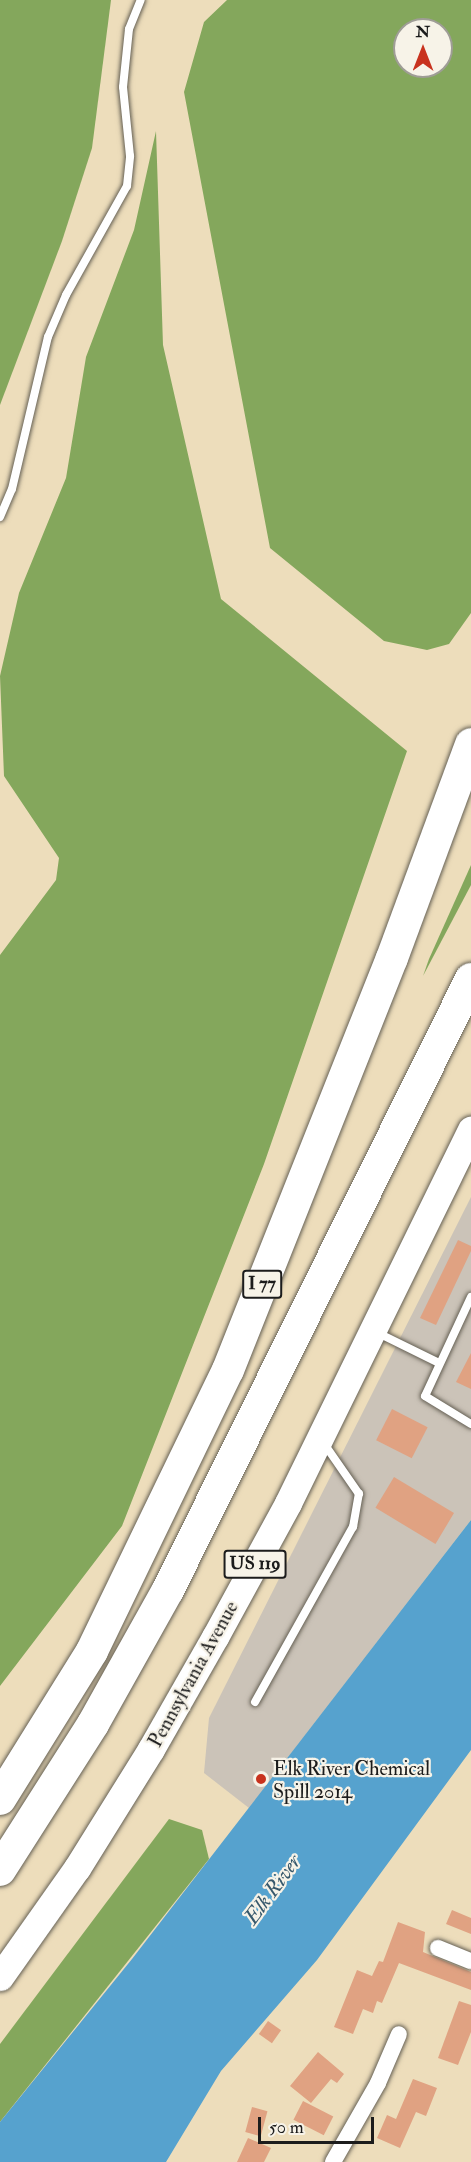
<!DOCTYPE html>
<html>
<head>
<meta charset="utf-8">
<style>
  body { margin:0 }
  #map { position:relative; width:471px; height:2162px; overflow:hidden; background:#edddbb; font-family:"IM FELL Double Pica",serif }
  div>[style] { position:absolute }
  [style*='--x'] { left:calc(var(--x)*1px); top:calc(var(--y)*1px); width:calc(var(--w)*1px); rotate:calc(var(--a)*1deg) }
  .industrial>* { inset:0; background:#cbc3b8 }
  .forest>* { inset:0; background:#84a75c }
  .water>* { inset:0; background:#56a2ce }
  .building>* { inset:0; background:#e0a282; transform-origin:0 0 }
  .roads { filter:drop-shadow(0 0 2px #656054) drop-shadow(0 0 2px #656054) }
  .lane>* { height:8px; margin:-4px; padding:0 4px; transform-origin:4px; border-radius:4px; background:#fff }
  .street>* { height:16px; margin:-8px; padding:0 8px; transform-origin:8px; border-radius:8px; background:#fff }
  .primary>* { height:27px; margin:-13.5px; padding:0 13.5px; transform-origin:13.5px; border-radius:13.5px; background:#fff }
  .highway>* { height:32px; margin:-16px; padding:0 16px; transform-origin:16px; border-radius:16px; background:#fff }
  .dots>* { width:16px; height:16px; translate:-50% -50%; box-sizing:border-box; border:3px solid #f7f3e8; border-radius:50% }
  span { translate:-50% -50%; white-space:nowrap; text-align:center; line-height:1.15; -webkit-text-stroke:4.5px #f7f3e8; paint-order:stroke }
  .shield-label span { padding:2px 4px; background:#f7f3e8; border:2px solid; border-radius:4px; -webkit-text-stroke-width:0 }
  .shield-label { font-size:18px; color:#1c1c1c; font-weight:700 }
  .street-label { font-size:20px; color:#1c1c1c }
  .poi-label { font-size:20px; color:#1c1c1c }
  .left { translate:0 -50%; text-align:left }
  .water-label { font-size:21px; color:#36586c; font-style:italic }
  .north { position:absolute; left:393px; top:18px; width:60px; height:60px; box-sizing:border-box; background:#f7f3e8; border:2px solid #9f9d96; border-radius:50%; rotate:0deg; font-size:16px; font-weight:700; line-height:24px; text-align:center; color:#1c1c1c }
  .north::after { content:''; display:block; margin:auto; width:21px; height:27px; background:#c8321e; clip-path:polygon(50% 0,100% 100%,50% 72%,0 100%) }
  .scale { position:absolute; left:258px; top:2117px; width:116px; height:27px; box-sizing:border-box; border:3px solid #1c1c1c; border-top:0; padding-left:8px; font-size:18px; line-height:21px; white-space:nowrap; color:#1c1c1c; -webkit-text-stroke:4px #f7f3e8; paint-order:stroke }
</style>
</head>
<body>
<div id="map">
  <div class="industrial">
    <div style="clip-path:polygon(471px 1197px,471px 1520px,249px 1808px,204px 1773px,209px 1718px)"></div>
  </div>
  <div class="forest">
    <div style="clip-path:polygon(0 0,111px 0,92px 148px,62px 241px,0 405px)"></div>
    <div style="clip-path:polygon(evenodd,227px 0,471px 0,471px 613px,449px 644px,427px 650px,384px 641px,270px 548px,184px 92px,204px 22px,227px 0,405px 30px,441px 30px,441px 66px,405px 66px,405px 30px)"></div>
    <div style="clip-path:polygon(156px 131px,163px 345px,221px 599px,407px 751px,264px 1164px,122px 1526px,0 1686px,0 955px,56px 880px,59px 858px,4px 776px,0 676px,19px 593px,66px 478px,86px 357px,134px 230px)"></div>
    <div style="clip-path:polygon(471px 865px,471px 885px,423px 976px,429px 959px)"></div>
    <div style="clip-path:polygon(169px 1819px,202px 1830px,209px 1859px,0 2122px,0 2044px)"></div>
  </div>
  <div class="water">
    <div style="clip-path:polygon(471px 1520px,471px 1750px,317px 1960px,221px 2071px,166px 2162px,0 2162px,0 2122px,132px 1959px)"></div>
  </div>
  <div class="building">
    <div style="clip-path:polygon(458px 1240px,471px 1246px,471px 1251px,436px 1325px,420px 1318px)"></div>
    <div style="clip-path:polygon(471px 1353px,471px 1389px,456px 1382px)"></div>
    <div style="left:392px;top:1409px;width:40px;height:35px;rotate:27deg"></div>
    <div style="left:394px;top:1477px;width:70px;height:36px;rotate:31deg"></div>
    <div style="clip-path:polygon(452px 1910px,471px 1918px,471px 1934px,446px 1924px)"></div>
    <div style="clip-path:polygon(398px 1922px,425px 1932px,423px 1952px,471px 1972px,471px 1990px,399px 1963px,382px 2003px,377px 2001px,373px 2013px,363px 2009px,353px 2034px,334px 2027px,357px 1970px,372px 1976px,379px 1961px,383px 1962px)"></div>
    <div style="clip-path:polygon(459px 2001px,471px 2005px,471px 2032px,458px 2065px,438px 2058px)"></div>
    <div style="left:268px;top:2021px;width:16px;height:16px;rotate:35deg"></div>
    <div style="clip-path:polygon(318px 2052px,344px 2074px,337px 2083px,331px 2079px,311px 2103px,290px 2086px)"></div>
    <div style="clip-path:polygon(413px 2079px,437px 2088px,426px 2116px,416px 2112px,400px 2148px,377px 2138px,387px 2115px,396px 2119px)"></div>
    <div style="left:303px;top:2101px;width:34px;height:21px;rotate:27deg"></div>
    <div style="left:252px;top:2107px;width:16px;height:26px;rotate:15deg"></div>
    <div style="clip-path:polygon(248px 2138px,271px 2148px,264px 2162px,237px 2162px)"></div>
  </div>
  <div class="roads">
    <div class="lane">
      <div style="--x:0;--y:517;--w:30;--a:-67"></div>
      <div style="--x:12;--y:489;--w:156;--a:-76.7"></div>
      <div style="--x:48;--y:337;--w:46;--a:-66.8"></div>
      <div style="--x:66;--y:295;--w:125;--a:-60.8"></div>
      <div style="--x:127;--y:186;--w:30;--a:-84"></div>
      <div style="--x:130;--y:156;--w:69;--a:-95.8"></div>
      <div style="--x:123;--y:87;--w:58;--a:-84.1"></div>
      <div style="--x:129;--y:29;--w:31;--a:-68"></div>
      <div style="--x:471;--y:1297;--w:109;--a:114.9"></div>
      <div style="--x:425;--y:1396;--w:54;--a:31.3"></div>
      <div style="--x:376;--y:1332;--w:70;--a:26.2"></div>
      <div style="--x:255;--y:1702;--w:201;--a:-60.8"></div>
      <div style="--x:353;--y:1527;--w:34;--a:-80"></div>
      <div style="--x:359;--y:1494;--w:63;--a:-124.7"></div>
    </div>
    <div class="street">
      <div style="--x:438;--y:1948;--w:35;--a:22"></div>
      <div style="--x:333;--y:2162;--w:91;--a:-60.3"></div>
      <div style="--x:378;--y:2083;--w:53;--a:-66.8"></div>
    </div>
    <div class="primary">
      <div style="--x:0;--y:1977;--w:133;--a:-54.8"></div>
      <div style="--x:77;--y:1868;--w:140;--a:-58.1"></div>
      <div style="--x:151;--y:1749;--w:129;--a:-60.3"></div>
      <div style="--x:215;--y:1637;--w:153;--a:-61.4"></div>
      <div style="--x:288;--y:1503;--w:416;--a:-63.9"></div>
    </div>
    <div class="highway">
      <div style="--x:0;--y:1799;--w:174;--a:-58.1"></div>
      <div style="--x:92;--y:1651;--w:312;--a:-64.2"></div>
      <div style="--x:228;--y:1370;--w:443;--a:-68.3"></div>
      <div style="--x:392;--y:958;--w:228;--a:-69.7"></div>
      <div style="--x:0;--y:1870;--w:173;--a:-57.5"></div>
      <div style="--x:93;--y:1724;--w:154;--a:-60.8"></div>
      <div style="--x:168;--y:1590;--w:682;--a:-63.62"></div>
    </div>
  </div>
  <div class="dots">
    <div style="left:261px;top:1779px;background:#c8321e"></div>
  </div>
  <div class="shield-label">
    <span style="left:262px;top:1284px">I 77</span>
    <span style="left:255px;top:1564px">US 119</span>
  </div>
  <div class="street-label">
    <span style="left:193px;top:1674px;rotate:-61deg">Pennsylvania Avenue</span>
  </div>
  <div class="poi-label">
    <span class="left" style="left:273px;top:1780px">Elk River Chemical<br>Spill 2014</span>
  </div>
  <div class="water-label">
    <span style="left:273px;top:1890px;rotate:-54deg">Elk River</span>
  </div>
  <div class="north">N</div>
  <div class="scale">50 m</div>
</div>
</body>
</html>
